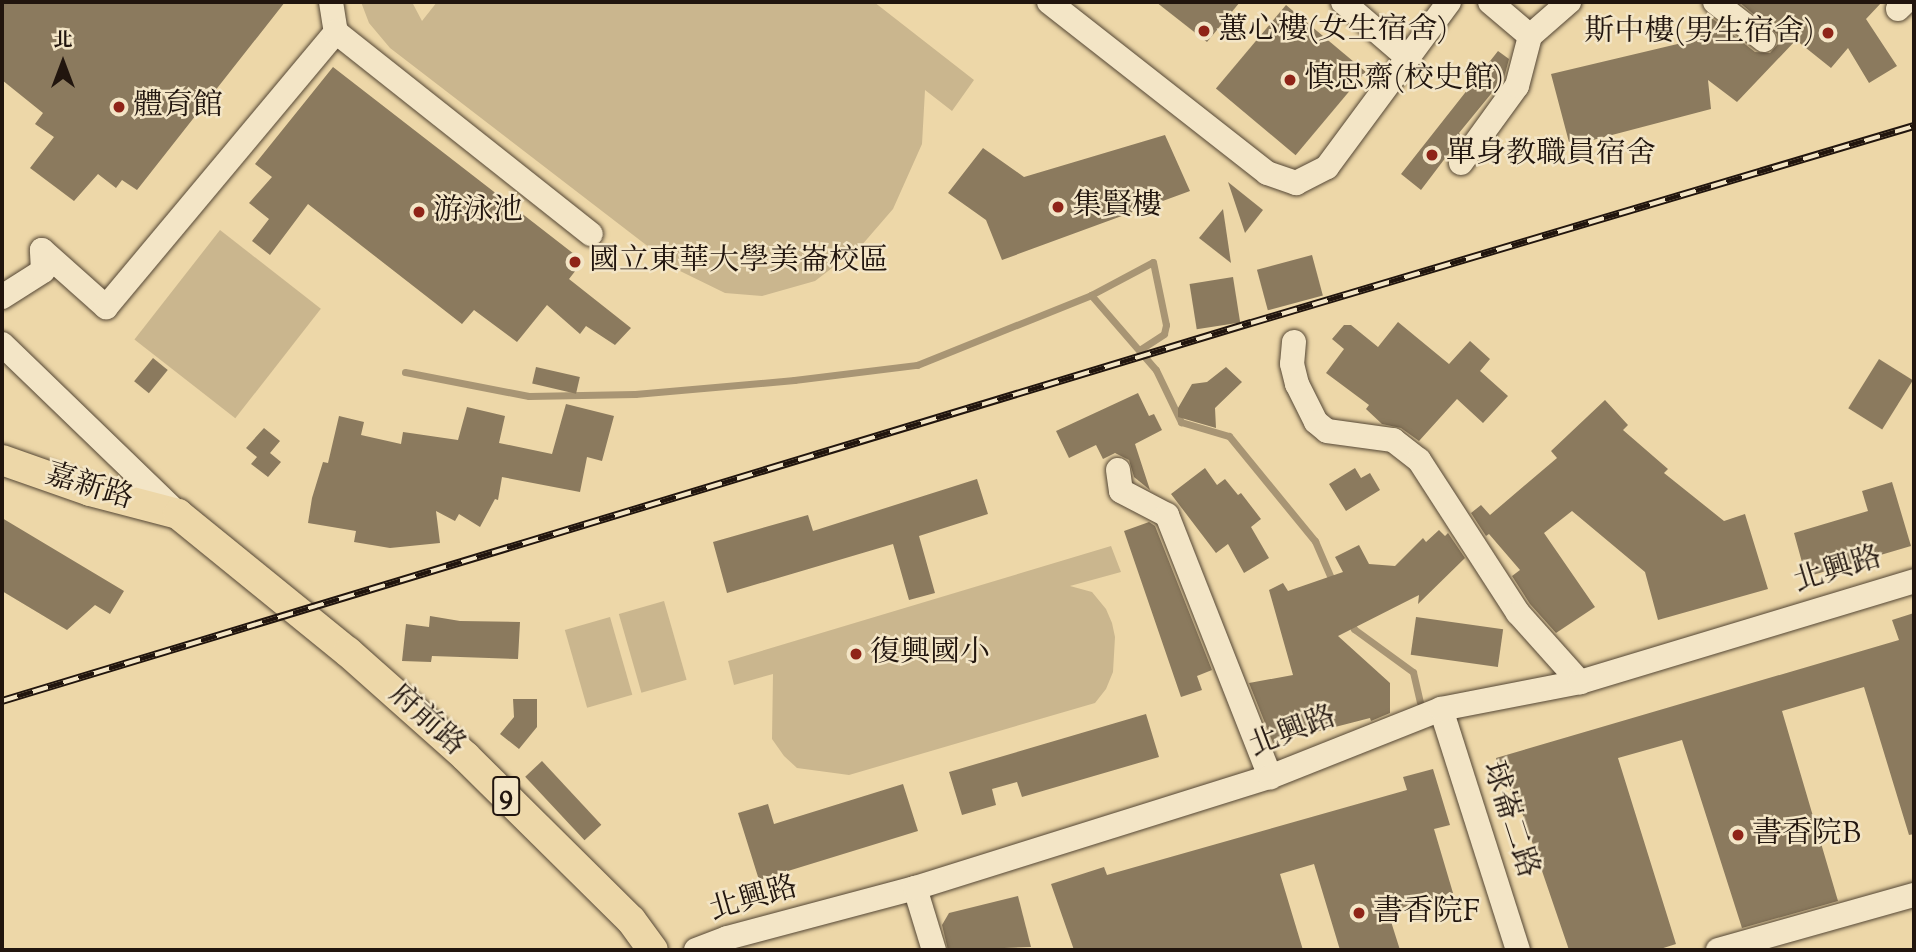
<!DOCTYPE html>
<html>
<head>
<meta charset="utf-8">
<style>
  body { margin:0 }
  #map { position:relative; width:1916px; height:952px; overflow:hidden; background:#edd7a8; font-family:"Sorts Mill Goudy","Noto Serif TC",serif }
  div>[style] { position:absolute }
  [style*='--x'] { left:calc(var(--x)*1px); top:calc(var(--y)*1px); width:calc(var(--w)*1px); rotate:calc(var(--a)*1deg) }
  .green>* { inset:0; background:#cab68e; transform-origin:0 0 }
  .stream>* { height:7px; margin:-3.5px; padding:0 3.5px; transform-origin:3.5px; border-radius:3.5px; background:#a89574 }
  .building>* { inset:0; background:#8b7a5e; transform-origin:0 0 }
  .roads { filter:drop-shadow(0 0 2px #544634) drop-shadow(0 0 2px #544634) }
  .minor>* { height:24px; margin:-12px; padding:0 12px; transform-origin:12px; border-radius:12px; background:#f3e5c6 }
  .major>* { height:30px; margin:-15px; padding:0 15px; transform-origin:15px; border-radius:15px; background:#edd7a8 }
  .rail>* { height:8px; margin-top:-4px; transform-origin:0; background:repeating-linear-gradient(90deg,#f3e5c6 0 16px,#21150e 0 32px); box-sizing:border-box; border-block:2px solid #21150e }
  .dots>* { width:19px; height:19px; translate:-50% -50%; box-sizing:border-box; border:4px solid #f3e5c6; border-radius:50% }
  span { translate:-50% -50%; white-space:nowrap; text-align:center; line-height:1.15; -webkit-text-stroke:5px #f3e5c6; paint-order:stroke }
  .shield-label span { padding:2px 5px; background:#f3e5c6; border:2px solid; border-radius:5px; -webkit-text-stroke-width:0 }
  .shield-label { font-size:28px; color:#21150e; font-weight:700 }
  .poi-label { font-size:30px; color:#21150e }
  .left { translate:0 -50%; text-align:left }
  .right { translate:-100% -50%; text-align:right }
  .street-label { font-size:30px; color:#21150e }
  .frame { position:absolute; inset:0; border:4px solid #21150e; pointer-events:none }
  .north { position:absolute; left:28px; top:28px; width:70px; height:70px; -webkit-text-stroke:5px #f3e5c6; paint-order:stroke; rotate:0deg; font-size:19px; font-weight:700; line-height:28px; text-align:center; color:#21150e }
  .north::after { content:''; display:block; margin:auto; width:24px; height:32px; background:#21150e; clip-path:polygon(50% 0,100% 100%,50% 72%,0 100%) }
</style>
</head>
<body>
<div id="map">
  <div class="green">
    <div style="clip-path:polygon(361px 2px,412px 2px,422px 21px,437px 2px,874px 2px,974px 80px,952px 111px,925px 90px,922px 144px,893px 209px,861px 246px,815px 281px,762px 296px,725px 293px,680px 271px,390px 48px,369px 23px)"></div>
    <div style="left:220px;top:230px;width:128px;height:139px;rotate:38deg"></div>
    <div style="clip-path:polygon(1111px 546px,1121px 572px,1070px 586px,1092px 592px,1106px 609px,1112px 623px,1115px 637px,1113px 672px,1106px 689px,1095px 703px,849px 775px,797px 768px,784px 756px,772px 739px,773px 674px,734px 685px,728px 661px)"></div>
    <div style="left:664px;top:601px;width:82px;height:47px;rotate:74deg"></div>
    <div style="left:610px;top:617px;width:81px;height:47px;rotate:74deg"></div>
  </div>
  <div class="stream">
    <div style="--x:1091;--y:295;--w:70;--a:-28"></div>
    <div style="--x:1153;--y:262;--w:64;--a:78.3"></div>
    <div style="--x:1166;--y:325;--w:9;--a:103"></div>
    <div style="--x:1164;--y:334;--w:27;--a:147"></div>
    <div style="--x:405;--y:372;--w:126;--a:11"></div>
    <div style="--x:529;--y:396;--w:106;--a:-1.1"></div>
    <div style="--x:635;--y:394;--w:160;--a:-5"></div>
    <div style="--x:794;--y:380;--w:124;--a:-7"></div>
    <div style="--x:917;--y:365;--w:188;--a:-21.9"></div>
    <div style="--x:1091;--y:295;--w:99;--a:49.1"></div>
    <div style="--x:1156;--y:370;--w:58;--a:64.3"></div>
    <div style="--x:1181;--y:422;--w:50;--a:16.3"></div>
    <div style="--x:1229;--y:436;--w:136;--a:50.7"></div>
    <div style="--x:1315;--y:541;--w:48;--a:66.6"></div>
    <div style="--x:1350;--y:621;--w:9;--a:63"></div>
    <div style="--x:1354;--y:629;--w:73;--a:36.1"></div>
    <div style="--x:1413;--y:672;--w:31;--a:77"></div>
  </div>
  <div class="building">
    <div style="clip-path:polygon(2px 2px,285px 2px,137px 190px,122px 180px,116px 188px,98px 174px,74px 201px,30px 168px,54px 137px,35px 124px,43px 113px,2px 80px)"></div>
    <div style="clip-path:polygon(1156px 2px,1240px 2px,1207px 42px)"></div>
    <div style="clip-path:polygon(1739px 2px,1882px 2px,1866px 19px,1897px 66px,1869px 83px,1848px 48px,1831px 68px,1796px 40px,1737px 102px,1708px 80px,1711px 109px,1570px 146px,1551px 74px,1686px 42px,1709px 16px,1755px 52px,1770px 53px,1779px 43px,1777px 34px)"></div>
    <div style="left:1286px;top:5px;width:104px;height:109px;rotate:40deg"></div>
    <div style="clip-path:polygon(1498px 51px,1509px 59px,1504px 78px,1459px 133px,1462px 136px,1421px 190px,1401px 174px)"></div>
    <div style="clip-path:polygon(333px 67px,583px 261px,569px 279px,631px 328px,615px 345px,586px 326px,580px 334px,547px 305px,517px 342px,474px 310px,462px 324px,308px 204px,270px 255px,252px 241px,269px 219px,249px 203px,272px 177px,255px 164px)"></div>
    <div style="clip-path:polygon(1165px 135px,1190px 191px,1002px 260px,986px 220px,948px 193px,983px 148px,1024px 177px)"></div>
    <div style="clip-path:polygon(1228px 182px,1263px 210px,1245px 233px)"></div>
    <div style="clip-path:polygon(1223px 209px,1231px 263px,1199px 238px)"></div>
    <div style="left:1312px;top:255px;width:42px;height:57px;rotate:75deg"></div>
    <div style="left:1233px;top:277px;width:46px;height:44px;rotate:81deg"></div>
    <div style="clip-path:polygon(1398px 322px,1449px 364px,1470px 341px,1490px 359px,1480px 371px,1508px 396px,1483px 423px,1457px 399px,1419px 441px,1401px 428px,1382px 424px,1366px 409px,1369px 405px,1326px 373px,1344px 349px,1332px 339px,1344px 325px,1351px 325px,1378px 347px)"></div>
    <div style="left:153px;top:358px;width:19px;height:30px;rotate:39deg"></div>
    <div style="left:1879px;top:359px;width:40px;height:58px;rotate:32deg"></div>
    <div style="left:536px;top:367px;width:45px;height:17px;rotate:13deg"></div>
    <div style="clip-path:polygon(1226px 367px,1242px 382px,1215px 408px,1216px 428px,1178px 417px,1178px 408px,1192px 384px,1207px 382px)"></div>
    <div style="clip-path:polygon(1138px 393px,1149px 416px,1154px 414px,1162px 430px,1135px 444px,1150px 490px,1134px 477px,1129px 460px,1115px 453px,1103px 459px,1096px 445px,1069px 458px,1056px 431px)"></div>
    <div style="clip-path:polygon(1605px 400px,1628px 425px,1623px 430px,1668px 469px,1664px 473px,1724px 521px,1745px 514px,1768px 589px,1658px 620px,1645px 572px,1572px 511px,1544px 533px,1595px 607px,1556px 633px,1530px 604px,1512px 576px,1520px 570px,1489px 534px,1486px 536px,1471px 513px,1481px 505px,1490px 515px,1557px 458px,1551px 451px)"></div>
    <div style="clip-path:polygon(566px 404px,614px 416px,602px 461px,587px 457px,580px 492px,502px 477px,498px 500px,495px 499px,480px 527px,459px 514px,455px 521px,436px 511px,440px 543px,390px 548px,354px 542px,356px 531px,308px 523px,312px 498px,323px 462px,328px 463px,339px 416px,364px 422px,361px 435px,401px 444px,403px 432px,458px 440px,467px 407px,505px 416px,499px 443px,552px 454px)"></div>
    <div style="clip-path:polygon(264px 428px,280px 441px,270px 453px,281px 462px,268px 477px,251px 464px,257px 457px,246px 448px)"></div>
    <div style="clip-path:polygon(1205px 468px,1217px 485px,1225px 479px,1238px 495px,1241px 493px,1261px 519px,1251px 527px,1269px 558px,1244px 573px,1228px 544px,1216px 553px,1171px 494px)"></div>
    <div style="clip-path:polygon(1355px 468px,1361px 478px,1370px 473px,1380px 490px,1346px 511px,1329px 484px)"></div>
    <div style="clip-path:polygon(977px 479px,988px 514px,919px 536px,935px 593px,909px 600px,893px 544px,727px 593px,713px 542px,808px 515px,813px 531px)"></div>
    <div style="clip-path:polygon(1892px 482px,1911px 546px,1806px 577px,1794px 533px,1868px 511px,1862px 491px)"></div>
    <div style="clip-path:polygon(2px 518px,124px 591px,110px 614px,95px 605px,67px 630px,2px 591px)"></div>
    <div style="clip-path:polygon(1149px 522px,1155px 526px,1212px 670px,1197px 676px,1202px 690px,1181px 697px,1124px 531px)"></div>
    <div style="clip-path:polygon(1439px 530px,1445px 536px,1448px 533px,1465px 558px,1418px 604px,1419px 595px,1338px 636px,1390px 683px,1390px 713px,1371px 721px,1370px 718px,1273px 743px,1249px 683px,1293px 675px,1269px 590px,1283px 583px,1288px 591px,1343px 572px,1335px 557px,1359px 545px,1369px 564px,1395px 566px,1423px 538px,1426px 542px)"></div>
    <div style="clip-path:polygon(1914px 613px,1914px 834px,1909px 835px,1864px 687px,1782px 711px,1838px 901px,1742px 928px,1682px 740px,1618px 758px,1676px 944px,1657px 950px,1569px 950px,1514px 789px,1510px 790px,1508px 781px,1503px 783px,1496px 758px,1899px 640px,1892px 620px)"></div>
    <div style="clip-path:polygon(430px 616px,460px 621px,520px 622px,518px 659px,432px 656px,431px 662px,402px 661px,406px 624px,429px 627px)"></div>
    <div style="left:1416px;top:617px;width:88px;height:38px;rotate:8deg"></div>
    <div style="clip-path:polygon(513px 699px,537px 699px,537px 727px,519px 749px,500px 734px,514px 717px)"></div>
    <div style="clip-path:polygon(1146px 714px,1159px 757px,1022px 797px,1017px 782px,992px 789px,996px 805px,962px 815px,949px 772px)"></div>
    <div style="left:542px;top:761px;width:87px;height:23px;rotate:47deg"></div>
    <div style="clip-path:polygon(1433px 769px,1450px 825px,1434px 829px,1453px 893px,1388px 912px,1400px 950px,1340px 950px,1314px 864px,1280px 874px,1303px 950px,1074px 950px,1051px 884px,1104px 867px,1107px 875px,1407px 790px,1403px 777px)"></div>
    <div style="clip-path:polygon(903px 784px,918px 831px,759px 880px,738px 813px,768px 804px,774px 824px)"></div>
    <div style="clip-path:polygon(1018px 896px,1031px 947px,948px 950px,942px 925px,949px 913px)"></div>
  </div>
  <div class="roads">
    <div class="minor">
      <div style="--x:331;--y:2;--w:30;--a:81"></div>
      <div style="--x:1049;--y:2;--w:277;--a:38.1"></div>
      <div style="--x:1267;--y:173;--w:31;--a:19"></div>
      <div style="--x:1296;--y:183;--w:35;--a:-27"></div>
      <div style="--x:1327;--y:167;--w:205;--a:-53.5"></div>
      <div style="--x:1343;--y:2;--w:86;--a:40.7"></div>
      <div style="--x:1490;--y:2;--w:52;--a:40.4"></div>
      <div style="--x:1715;--y:2;--w:62;--a:37.8"></div>
      <div style="--x:1898;--y:9;--w:10;--a:-45"></div>
      <div style="--x:1461;--y:163;--w:95;--a:-54"></div>
      <div style="--x:1517;--y:86;--w:52;--a:-75.4"></div>
      <div style="--x:1530;--y:36;--w:52;--a:-41.1"></div>
      <div style="--x:2;--y:297;--w:49;--a:-32.4"></div>
      <div style="--x:43;--y:271;--w:21;--a:-93"></div>
      <div style="--x:42;--y:250;--w:86;--a:41.7"></div>
      <div style="--x:106;--y:307;--w:359;--a:-50.1"></div>
      <div style="--x:336;--y:32;--w:325;--a:38.4"></div>
      <div style="--x:1294;--y:342;--w:22;--a:95"></div>
      <div style="--x:1292;--y:364;--w:21;--a:76"></div>
      <div style="--x:1297;--y:384;--w:42;--a:63.4"></div>
      <div style="--x:1316;--y:422;--w:14;--a:39"></div>
      <div style="--x:1327;--y:431;--w:67;--a:7.8"></div>
      <div style="--x:1393;--y:440;--w:33;--a:38"></div>
      <div style="--x:1419;--y:460;--w:182;--a:57.1"></div>
      <div style="--x:1518;--y:613;--w:93;--a:48.1"></div>
      <div style="--x:2;--y:344;--w:245;--a:44"></div>
      <div style="--x:1118;--y:470;--w:21;--a:82"></div>
      <div style="--x:1121;--y:491;--w:52;--a:27.6"></div>
      <div style="--x:1167;--y:515;--w:282;--a:68.5"></div>
      <div style="--x:1441;--y:709;--w:253;--a:72.3"></div>
      <div style="--x:915;--y:888;--w:65;--a:73"></div>
      <div style="--x:696;--y:950;--w:33;--a:-21"></div>
      <div style="--x:727;--y:938;--w:195;--a:-14.9"></div>
      <div style="--x:915;--y:888;--w:372;--a:-17.4"></div>
      <div style="--x:1270;--y:777;--w:184;--a:-21.7"></div>
      <div style="--x:1441;--y:709;--w:142;--a:-11"></div>
      <div style="--x:1580;--y:682;--w:349;--a:-16.8"></div>
      <div style="--x:1718;--y:950;--w:204;--a:-15.7"></div>
    </div>
    <div class="major">
      <div style="--x:2;--y:460;--w:93;--a:19.4"></div>
      <div style="--x:90;--y:491;--w:91;--a:14.6"></div>
      <div style="--x:178;--y:514;--w:219;--a:39.1"></div>
      <div style="--x:348;--y:652;--w:157;--a:41.6"></div>
      <div style="--x:465;--y:756;--w:233;--a:44.7"></div>
      <div style="--x:631;--y:920;--w:37;--a:54"></div>
    </div>
  </div>
  <div class="rail">
    <div style="--x:2;--y:701;--w:1305;--a:-16.84"></div>
    <div style="--x:1251;--y:323;--w:692;--a:-16.55"></div>
  </div>
  <div class="dots">
    <div style="left:1204px;top:31px;background:#8f2418"></div>
    <div style="left:1828px;top:33px;background:#8f2418"></div>
    <div style="left:1290px;top:80px;background:#8f2418"></div>
    <div style="left:119px;top:107px;background:#8f2418"></div>
    <div style="left:1432px;top:155px;background:#8f2418"></div>
    <div style="left:1058px;top:207px;background:#8f2418"></div>
    <div style="left:419px;top:212px;background:#8f2418"></div>
    <div style="left:575px;top:262px;background:#8f2418"></div>
    <div style="left:856px;top:654px;background:#8f2418"></div>
    <div style="left:1738px;top:835px;background:#8f2418"></div>
    <div style="left:1359px;top:913px;background:#8f2418"></div>
  </div>
  <div class="shield-label">
    <span style="left:506px;top:796px">9</span>
  </div>
  <div class="poi-label">
    <span class="left" style="left:1218px;top:31px">蕙心樓(女生宿舍)</span>
    <span class="right" style="left:1814px;top:33px">斯中樓(男生宿舍)</span>
    <span class="left" style="left:1304px;top:80px">慎思齋(校史館)</span>
    <span class="left" style="left:133px;top:107px">體育館</span>
    <span class="left" style="left:1446px;top:155px">單身教職員宿舍</span>
    <span class="left" style="left:1072px;top:207px">集賢樓</span>
    <span class="left" style="left:433px;top:212px">游泳池</span>
    <span class="left" style="left:589px;top:262px">國立東華大學美崙校區</span>
    <span class="left" style="left:870px;top:654px">復興國小</span>
    <span class="left" style="left:1752px;top:835px">書香院B</span>
    <span class="left" style="left:1373px;top:913px">書香院F</span>
  </div>
  <div class="street-label">
    <span style="left:89px;top:488px;rotate:17deg">嘉新路</span>
    <span style="left:1838px;top:571px;rotate:-17deg">北興路</span>
    <span style="left:426px;top:721px;rotate:42deg">府前路</span>
    <span style="left:1293px;top:733px;rotate:-21deg">北興路</span>
    <span style="left:1509px;top:820px;rotate:72deg">球崙二路</span>
    <span style="left:754px;top:900px;rotate:-16deg">北興路</span>
  </div>
  <div class="frame"></div>
  <div class="north">北</div>
</div>
</body>
</html>
